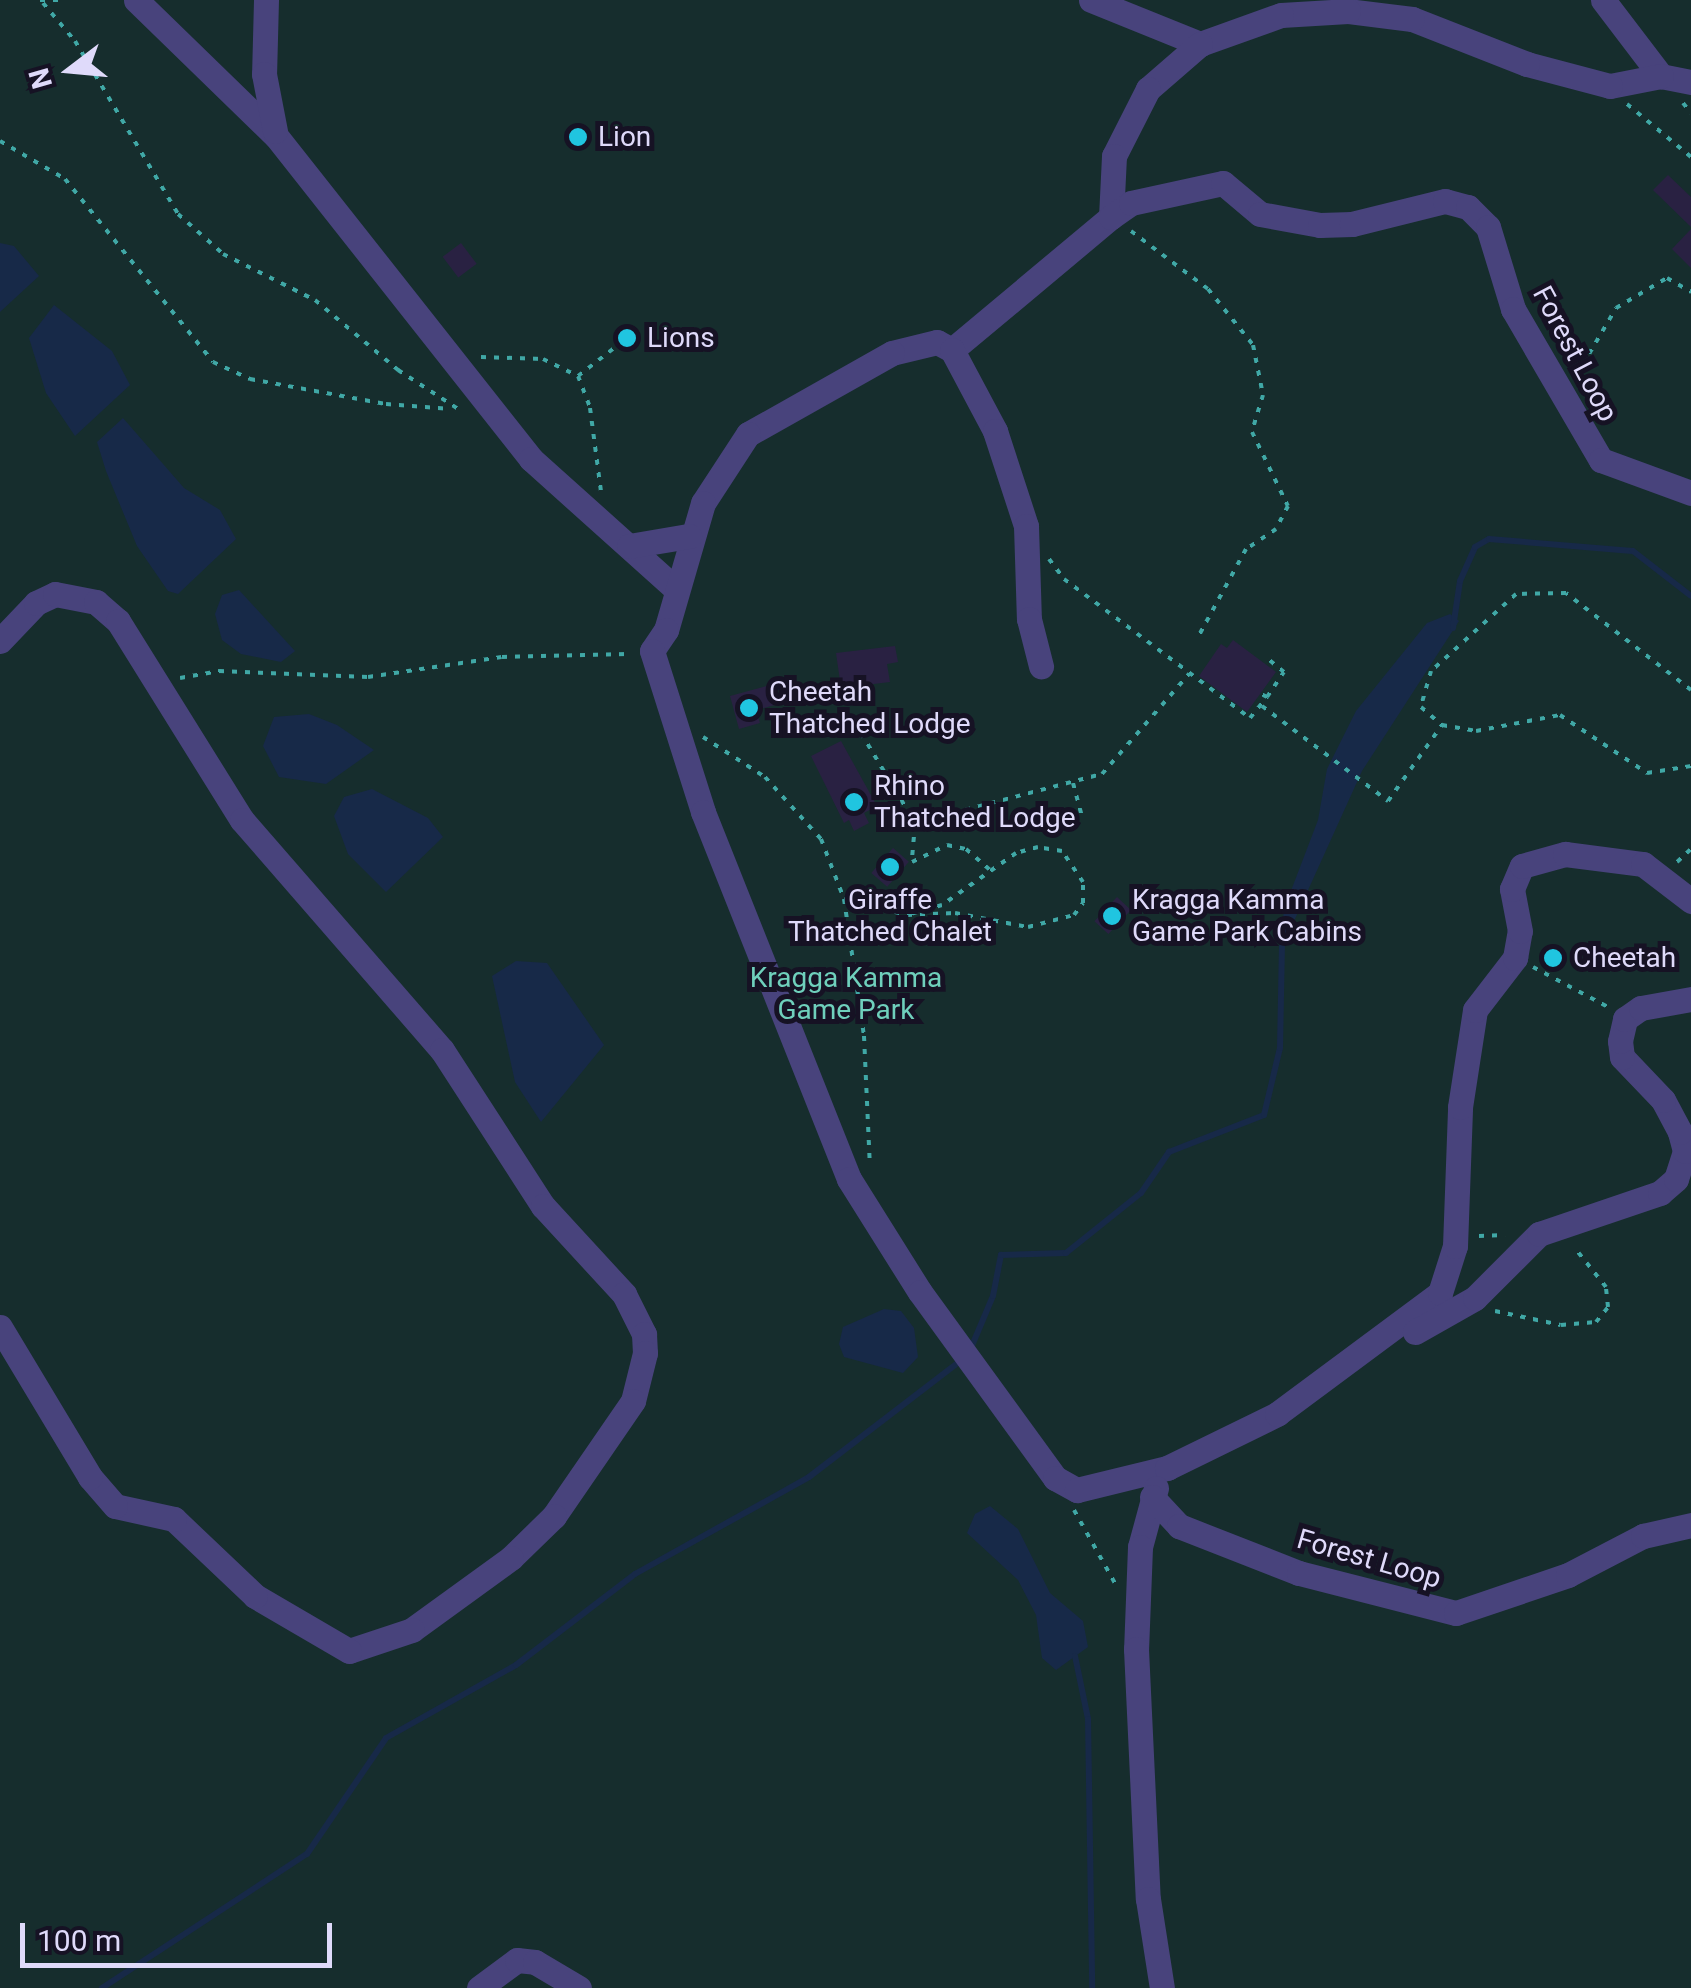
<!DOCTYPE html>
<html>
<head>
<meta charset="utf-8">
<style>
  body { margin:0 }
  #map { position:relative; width:1691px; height:1988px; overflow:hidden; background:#161224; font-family:Roboto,sans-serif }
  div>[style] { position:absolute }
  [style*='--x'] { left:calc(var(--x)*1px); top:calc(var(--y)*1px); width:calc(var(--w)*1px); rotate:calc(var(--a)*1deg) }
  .green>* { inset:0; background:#162d2d; transform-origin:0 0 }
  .water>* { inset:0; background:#172948 }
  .stream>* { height:6px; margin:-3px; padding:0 3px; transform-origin:3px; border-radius:3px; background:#172948 }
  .building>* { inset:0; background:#292142; transform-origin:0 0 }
  .path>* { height:4px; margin-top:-2px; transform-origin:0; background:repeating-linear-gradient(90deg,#40a8a6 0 5px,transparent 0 13px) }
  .minor>* { height:25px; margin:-12.5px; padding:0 12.5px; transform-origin:12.5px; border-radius:12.5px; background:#48437c }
  .dots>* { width:28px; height:28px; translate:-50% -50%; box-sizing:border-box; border:5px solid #161224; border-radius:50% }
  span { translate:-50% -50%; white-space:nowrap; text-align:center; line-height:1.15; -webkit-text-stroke:10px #161224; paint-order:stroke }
  .poi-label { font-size:28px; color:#dfdafa }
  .left { translate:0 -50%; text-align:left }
  .street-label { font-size:28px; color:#dfdafa }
  .park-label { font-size:28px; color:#6fd0bc }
  .north { position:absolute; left:20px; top:20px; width:100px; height:100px; -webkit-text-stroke:8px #161224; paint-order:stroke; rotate:254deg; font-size:28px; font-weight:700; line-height:40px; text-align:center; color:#dfdafa }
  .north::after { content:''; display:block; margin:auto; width:35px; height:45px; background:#dfdafa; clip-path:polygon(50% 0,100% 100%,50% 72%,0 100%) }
  .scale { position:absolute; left:20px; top:1923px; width:312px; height:45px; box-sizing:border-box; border:5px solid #dfdafa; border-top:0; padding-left:12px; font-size:30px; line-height:35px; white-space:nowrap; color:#dfdafa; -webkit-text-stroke:8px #161224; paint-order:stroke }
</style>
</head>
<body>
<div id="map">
  <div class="green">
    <div style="left:0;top:0;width:1691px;height:1988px"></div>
  </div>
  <div class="water">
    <div style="clip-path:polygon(0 243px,14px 246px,39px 276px,0 312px)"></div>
    <div style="clip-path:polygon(54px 305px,112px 351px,130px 385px,75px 436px,46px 393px,29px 338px)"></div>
    <div style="clip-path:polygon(123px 418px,184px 488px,220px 510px,236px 539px,178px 594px,168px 591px,137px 546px,106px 471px,97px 442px)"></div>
    <div style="clip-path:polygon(239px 590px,295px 651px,281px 662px,241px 654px,222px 640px,215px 614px,222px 595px)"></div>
    <div style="clip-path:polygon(1450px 614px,1459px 621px,1362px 771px,1280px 952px,1284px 909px,1318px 820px,1327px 769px,1356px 711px,1427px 623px)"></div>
    <div style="clip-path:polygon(309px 714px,337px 725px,374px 750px,326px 784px,279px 777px,263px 746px,274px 717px)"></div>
    <div style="clip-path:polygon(372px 789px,428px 818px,443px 837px,386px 892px,348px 854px,334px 816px,344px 797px)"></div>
    <div style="clip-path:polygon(516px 961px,547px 963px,604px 1045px,541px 1122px,515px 1082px,492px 976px)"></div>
    <div style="clip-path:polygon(884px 1309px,901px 1311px,914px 1328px,918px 1357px,903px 1373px,844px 1357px,839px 1344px,843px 1327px)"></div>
    <div style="clip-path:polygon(990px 1506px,1018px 1529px,1050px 1593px,1083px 1621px,1088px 1647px,1056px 1670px,1042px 1658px,1036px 1615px,1018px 1580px,967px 1533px,975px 1514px)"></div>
  </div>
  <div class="stream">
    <div style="--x:1453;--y:628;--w:48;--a:-81.5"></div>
    <div style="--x:1460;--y:581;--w:37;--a:-66"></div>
    <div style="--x:1475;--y:547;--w:16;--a:-30"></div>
    <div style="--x:1489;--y:539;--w:144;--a:4.8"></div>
    <div style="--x:1633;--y:551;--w:73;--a:37.8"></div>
    <div style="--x:971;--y:1348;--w:56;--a:-67.1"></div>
    <div style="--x:993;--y:1296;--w:42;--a:-79"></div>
    <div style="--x:1001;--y:1255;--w:65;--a:-1.8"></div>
    <div style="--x:1066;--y:1253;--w:96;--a:-38.7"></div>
    <div style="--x:1141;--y:1193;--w:50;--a:-55.7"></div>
    <div style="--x:1169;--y:1152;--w:102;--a:-21.3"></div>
    <div style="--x:1264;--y:1115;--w:69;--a:-76.6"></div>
    <div style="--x:1280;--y:1048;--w:101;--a:-88.9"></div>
    <div style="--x:1075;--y:1656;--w:64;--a:78.3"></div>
    <div style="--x:1088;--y:1719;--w:269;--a:89.1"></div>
    <div style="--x:102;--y:1988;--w:245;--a:-33.2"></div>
    <div style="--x:307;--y:1854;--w:140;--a:-55.7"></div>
    <div style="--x:386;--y:1738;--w:149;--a:-29.3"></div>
    <div style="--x:516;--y:1665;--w:150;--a:-37.4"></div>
    <div style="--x:635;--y:1574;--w:199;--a:-29.1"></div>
    <div style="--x:809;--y:1477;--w:190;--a:-37.5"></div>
  </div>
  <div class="building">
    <div style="clip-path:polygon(1668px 175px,1691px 197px,1691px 227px,1653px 190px)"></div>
    <div style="clip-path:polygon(1691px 229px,1691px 268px,1672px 249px)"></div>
    <div style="left:461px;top:243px;width:26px;height:23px;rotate:53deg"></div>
    <div style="clip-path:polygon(1233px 640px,1276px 672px,1247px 712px,1199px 676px,1221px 644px,1227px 648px)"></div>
    <div style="clip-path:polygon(895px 646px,898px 662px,887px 664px,890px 682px,841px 688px,836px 653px)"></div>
    <div style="clip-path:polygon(770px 685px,775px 705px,756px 710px,760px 723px,739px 729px,730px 696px)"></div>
    <div style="clip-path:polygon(841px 741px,877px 806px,864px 813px,869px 823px,854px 831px,849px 820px,844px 823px,811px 756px)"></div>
    <div style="left:893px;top:848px;width:21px;height:33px;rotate:41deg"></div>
    <div style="left:1117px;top:897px;width:19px;height:33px;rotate:43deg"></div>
  </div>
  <div class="path">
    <div style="--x:40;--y:0;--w:21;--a:0"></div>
    <div style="--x:43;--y:3;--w:50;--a:49.9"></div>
    <div style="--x:75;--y:41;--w:201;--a:59.2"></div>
    <div style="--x:178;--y:214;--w:60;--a:41.6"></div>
    <div style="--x:223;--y:254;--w:103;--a:26.6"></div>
    <div style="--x:315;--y:300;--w:109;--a:40.1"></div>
    <div style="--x:398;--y:370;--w:77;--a:32.9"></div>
    <div style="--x:1683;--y:103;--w:13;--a:51"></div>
    <div style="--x:1627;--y:104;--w:83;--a:39.6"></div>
    <div style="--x:0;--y:141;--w:75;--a:30.3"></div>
    <div style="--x:65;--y:179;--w:235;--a:51"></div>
    <div style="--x:213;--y:362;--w:41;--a:24.7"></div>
    <div style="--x:250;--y:379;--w:138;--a:10.4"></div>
    <div style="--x:386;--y:404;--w:65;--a:4.4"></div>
    <div style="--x:1131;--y:231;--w:96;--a:37"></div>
    <div style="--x:1208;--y:289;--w:72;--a:51.2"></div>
    <div style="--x:1253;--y:345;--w:51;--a:78.7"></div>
    <div style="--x:1263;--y:395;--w:39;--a:107"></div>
    <div style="--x:1252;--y:432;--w:82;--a:64.1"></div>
    <div style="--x:1288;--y:506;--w:26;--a:118"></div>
    <div style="--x:1276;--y:529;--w:36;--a:146"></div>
    <div style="--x:1246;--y:549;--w:100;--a:118.6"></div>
    <div style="--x:481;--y:357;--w:62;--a:1.8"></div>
    <div style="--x:543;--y:359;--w:39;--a:26"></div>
    <div style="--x:578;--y:376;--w:34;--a:69"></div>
    <div style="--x:590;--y:408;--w:85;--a:82.5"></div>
    <div style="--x:578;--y:376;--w:62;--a:-37.8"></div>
    <div style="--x:1576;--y:376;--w:79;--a:-59.5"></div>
    <div style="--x:1616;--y:308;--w:59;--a:-30.5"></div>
    <div style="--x:1667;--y:278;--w:28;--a:30"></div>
    <div style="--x:1049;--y:559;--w:25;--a:53"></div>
    <div style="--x:1064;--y:579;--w:232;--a:36.8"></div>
    <div style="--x:1250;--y:718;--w:27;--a:-51"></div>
    <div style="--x:1267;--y:697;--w:7;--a:-153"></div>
    <div style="--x:180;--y:678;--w:40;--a:-10"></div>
    <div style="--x:219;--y:671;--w:149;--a:2.3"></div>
    <div style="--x:368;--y:677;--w:135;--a:-8.5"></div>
    <div style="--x:502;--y:657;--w:126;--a:-1.4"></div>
    <div style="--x:1691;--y:690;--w:158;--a:-142.2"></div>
    <div style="--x:1566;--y:593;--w:50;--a:178.9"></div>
    <div style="--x:1516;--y:594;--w:115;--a:137.8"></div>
    <div style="--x:1431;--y:671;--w:37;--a:106"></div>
    <div style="--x:1421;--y:707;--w:28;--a:41"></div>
    <div style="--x:1442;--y:725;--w:35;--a:10"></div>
    <div style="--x:1476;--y:731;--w:86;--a:-10.8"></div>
    <div style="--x:1560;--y:715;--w:105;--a:33.7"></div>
    <div style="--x:1647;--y:773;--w:45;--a:-9"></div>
    <div style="--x:1267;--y:697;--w:30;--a:-56"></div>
    <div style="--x:1284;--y:672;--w:21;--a:-141"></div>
    <div style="--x:1262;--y:706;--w:158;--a:37"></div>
    <div style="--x:1388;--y:801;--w:93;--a:-54.6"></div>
    <div style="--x:793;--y:722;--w:60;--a:4.8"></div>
    <div style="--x:853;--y:727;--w:10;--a:37"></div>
    <div style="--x:861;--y:733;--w:105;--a:59"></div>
    <div style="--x:915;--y:823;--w:193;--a:-14.7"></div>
    <div style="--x:1102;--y:774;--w:133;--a:-49"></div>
    <div style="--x:703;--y:737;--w:74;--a:32.8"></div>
    <div style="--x:765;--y:777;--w:84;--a:47.9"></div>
    <div style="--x:821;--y:839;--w:64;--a:69"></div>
    <div style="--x:844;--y:899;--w:138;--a:81.7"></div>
    <div style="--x:864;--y:1036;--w:130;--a:87.4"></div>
    <div style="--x:1073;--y:783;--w:38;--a:75"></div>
    <div style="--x:915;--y:824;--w:38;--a:95"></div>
    <div style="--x:912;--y:862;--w:39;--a:-26"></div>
    <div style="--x:947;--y:845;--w:19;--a:12"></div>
    <div style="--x:966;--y:849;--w:33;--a:41"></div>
    <div style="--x:1677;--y:862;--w:19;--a:-43"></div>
    <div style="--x:844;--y:899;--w:65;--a:14.3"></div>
    <div style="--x:907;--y:915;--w:48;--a:-2.4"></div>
    <div style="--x:955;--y:913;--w:74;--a:10.9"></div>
    <div style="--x:1028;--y:927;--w:48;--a:-14.6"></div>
    <div style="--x:1074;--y:915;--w:15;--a:-53"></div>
    <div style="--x:1083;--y:903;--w:21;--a:-90"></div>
    <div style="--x:1083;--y:882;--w:37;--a:-124"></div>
    <div style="--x:1062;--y:851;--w:24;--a:-171"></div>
    <div style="--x:1038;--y:847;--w:23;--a:165"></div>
    <div style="--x:1016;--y:853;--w:90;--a:144.9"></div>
    <div style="--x:942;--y:905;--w:36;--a:164"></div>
    <div style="--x:1533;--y:967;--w:85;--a:28.1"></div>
    <div style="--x:1479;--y:1236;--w:26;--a:-2"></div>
    <div style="--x:1495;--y:1311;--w:67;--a:12"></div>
    <div style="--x:1561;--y:1325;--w:35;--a:-5"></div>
    <div style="--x:1596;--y:1322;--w:19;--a:-51"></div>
    <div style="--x:1608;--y:1307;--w:20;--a:-96"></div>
    <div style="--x:1606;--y:1287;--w:51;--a:-128.7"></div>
    <div style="--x:1074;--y:1510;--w:86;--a:60.8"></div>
  </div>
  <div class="minor">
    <div style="--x:136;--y:0;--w:195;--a:44.2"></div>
    <div style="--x:276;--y:136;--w:412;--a:51.7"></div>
    <div style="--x:531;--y:459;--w:195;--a:41.9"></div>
    <div style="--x:266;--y:0;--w:74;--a:91.5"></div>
    <div style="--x:264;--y:74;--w:58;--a:79.1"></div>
    <div style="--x:1091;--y:0;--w:118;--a:22"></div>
    <div style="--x:1603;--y:0;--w:96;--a:52.7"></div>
    <div style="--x:1691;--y:82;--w:31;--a:-169"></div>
    <div style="--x:1661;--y:76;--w:52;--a:168.9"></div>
    <div style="--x:1610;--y:86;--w:86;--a:-165.2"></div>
    <div style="--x:1527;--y:64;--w:123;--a:-158.6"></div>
    <div style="--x:1412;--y:19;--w:64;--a:-172.9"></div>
    <div style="--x:1348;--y:11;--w:67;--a:176.6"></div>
    <div style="--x:1281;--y:15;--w:86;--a:160.3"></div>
    <div style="--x:1200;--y:44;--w:69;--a:139.1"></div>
    <div style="--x:1148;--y:89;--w:75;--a:116.9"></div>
    <div style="--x:1114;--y:156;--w:61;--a:92.8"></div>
    <div style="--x:1111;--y:217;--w:207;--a:140.1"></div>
    <div style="--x:952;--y:350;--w:17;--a:-152"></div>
    <div style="--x:937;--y:342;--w:46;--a:166.3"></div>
    <div style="--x:892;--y:353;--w:165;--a:150.6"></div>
    <div style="--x:748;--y:434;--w:82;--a:123.1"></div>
    <div style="--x:703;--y:503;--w:132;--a:106.2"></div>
    <div style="--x:666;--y:630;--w:25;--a:124"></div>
    <div style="--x:652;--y:651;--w:169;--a:72.4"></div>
    <div style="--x:703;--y:812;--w:395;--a:68.3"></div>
    <div style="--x:849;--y:1179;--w:133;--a:57.9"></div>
    <div style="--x:920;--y:1292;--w:230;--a:54"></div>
    <div style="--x:1055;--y:1478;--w:25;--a:29"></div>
    <div style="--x:1077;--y:1490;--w:93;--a:-13.7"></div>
    <div style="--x:1167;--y:1468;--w:123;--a:-26.1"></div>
    <div style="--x:1277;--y:1414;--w:203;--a:-36.6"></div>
    <div style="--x:1440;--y:1293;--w:49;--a:-72.3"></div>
    <div style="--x:1455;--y:1246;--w:139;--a:-87.9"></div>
    <div style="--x:1460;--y:1107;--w:98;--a:-81.2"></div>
    <div style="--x:1475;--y:1010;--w:66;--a:-52.4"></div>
    <div style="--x:1515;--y:958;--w:27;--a:-80"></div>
    <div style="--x:1520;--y:931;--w:43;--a:-100.8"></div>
    <div style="--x:1512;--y:889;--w:25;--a:-67"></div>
    <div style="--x:1522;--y:866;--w:45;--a:-15.6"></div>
    <div style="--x:1565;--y:854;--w:79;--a:7.3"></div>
    <div style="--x:1643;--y:864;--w:61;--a:37.6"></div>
    <div style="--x:1111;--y:217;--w:24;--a:-35"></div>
    <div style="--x:1131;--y:203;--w:94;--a:-12.3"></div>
    <div style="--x:1223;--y:183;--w:48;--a:40"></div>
    <div style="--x:1260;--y:214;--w:61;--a:10.4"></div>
    <div style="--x:1320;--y:225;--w:32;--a:-2"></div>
    <div style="--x:1352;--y:224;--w:96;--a:-13.9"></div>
    <div style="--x:1445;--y:201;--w:24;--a:15"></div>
    <div style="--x:1468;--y:207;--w:28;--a:45"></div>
    <div style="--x:1488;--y:227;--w:86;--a:73"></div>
    <div style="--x:1513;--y:309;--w:175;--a:59.8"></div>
    <div style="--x:1601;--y:460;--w:96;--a:20.1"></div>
    <div style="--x:952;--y:350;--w:92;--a:62"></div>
    <div style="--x:995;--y:431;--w:100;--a:71.9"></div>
    <div style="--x:1026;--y:526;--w:93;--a:88.2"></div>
    <div style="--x:1029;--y:619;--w:49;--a:75.7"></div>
    <div style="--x:629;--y:546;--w:61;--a:-9.5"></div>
    <div style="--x:0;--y:641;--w:52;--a:-46.5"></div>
    <div style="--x:36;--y:603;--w:21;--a:-25"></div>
    <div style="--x:55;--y:594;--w:42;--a:11"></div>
    <div style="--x:96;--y:602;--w:29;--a:41"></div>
    <div style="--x:118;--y:621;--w:234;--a:58.1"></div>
    <div style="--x:242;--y:820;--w:305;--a:49"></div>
    <div style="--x:442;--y:1050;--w:186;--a:57.1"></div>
    <div style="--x:543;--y:1206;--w:120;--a:47.4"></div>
    <div style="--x:624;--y:1294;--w:45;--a:63.4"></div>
    <div style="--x:644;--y:1334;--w:19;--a:87"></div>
    <div style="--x:645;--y:1353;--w:49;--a:104"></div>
    <div style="--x:633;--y:1401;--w:140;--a:124.5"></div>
    <div style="--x:554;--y:1516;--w:60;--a:135.7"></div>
    <div style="--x:511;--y:1558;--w:122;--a:144"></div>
    <div style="--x:412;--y:1630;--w:66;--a:161.6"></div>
    <div style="--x:349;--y:1651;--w:109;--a:-149.7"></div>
    <div style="--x:255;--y:1596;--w:112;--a:-136.5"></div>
    <div style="--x:174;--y:1519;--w:60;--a:-167.6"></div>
    <div style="--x:115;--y:1506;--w:38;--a:-131"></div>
    <div style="--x:90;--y:1477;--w:175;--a:-121"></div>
    <div style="--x:1415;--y:1332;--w:69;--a:-29.5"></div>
    <div style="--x:1475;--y:1298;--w:91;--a:-45"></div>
    <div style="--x:1539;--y:1234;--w:128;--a:-18.7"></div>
    <div style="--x:1660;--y:1193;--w:21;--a:-41"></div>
    <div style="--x:1676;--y:1179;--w:29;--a:-72"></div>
    <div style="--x:1685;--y:1151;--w:20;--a:-105"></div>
    <div style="--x:1680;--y:1132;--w:36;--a:-118"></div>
    <div style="--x:1663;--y:1100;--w:59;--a:-133.6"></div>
    <div style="--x:1622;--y:1057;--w:16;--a:-97"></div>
    <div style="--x:1620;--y:1041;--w:23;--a:-77"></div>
    <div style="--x:1625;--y:1019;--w:19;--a:-35"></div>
    <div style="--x:1641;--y:1008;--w:51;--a:-10.2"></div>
    <div style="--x:1156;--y:1488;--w:61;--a:105.2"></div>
    <div style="--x:1140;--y:1547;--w:102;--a:92.2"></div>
    <div style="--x:1136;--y:1649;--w:250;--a:87.3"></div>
    <div style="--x:1148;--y:1899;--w:90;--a:81.1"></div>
    <div style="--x:1152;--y:1497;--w:40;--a:47"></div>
    <div style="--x:1179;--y:1526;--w:129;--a:21.4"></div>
    <div style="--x:1299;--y:1573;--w:162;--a:14.3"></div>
    <div style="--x:1456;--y:1613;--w:118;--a:-18.7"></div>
    <div style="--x:1568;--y:1575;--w:85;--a:-27.5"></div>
    <div style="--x:1643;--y:1536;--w:49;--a:-12.9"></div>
    <div style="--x:479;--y:1988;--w:47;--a:-36.4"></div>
    <div style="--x:517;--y:1960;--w:18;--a:6"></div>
    <div style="--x:535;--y:1962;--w:51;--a:30.6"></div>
  </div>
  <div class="dots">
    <div style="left:578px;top:137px;background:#20c5e0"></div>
    <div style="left:627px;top:338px;background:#20c5e0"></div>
    <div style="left:749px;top:708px;background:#20c5e0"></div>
    <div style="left:854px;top:802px;background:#20c5e0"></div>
    <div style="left:890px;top:867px;background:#20c5e0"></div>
    <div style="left:1112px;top:916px;background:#20c5e0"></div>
    <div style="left:1553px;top:958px;background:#20c5e0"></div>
  </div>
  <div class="poi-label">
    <span class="left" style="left:598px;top:137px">Lion</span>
    <span class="left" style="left:647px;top:338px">Lions</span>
    <span class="left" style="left:769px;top:708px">Cheetah<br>Thatched Lodge</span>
    <span class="left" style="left:874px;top:802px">Rhino<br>Thatched Lodge</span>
    <span style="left:890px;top:916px">Giraffe<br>Thatched Chalet</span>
    <span class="left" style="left:1132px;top:916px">Kragga Kamma<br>Game Park Cabins</span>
    <span class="left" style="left:1573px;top:958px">Cheetah</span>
  </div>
  <div class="street-label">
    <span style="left:1575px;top:354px;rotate:62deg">Forest Loop</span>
    <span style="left:1369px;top:1559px;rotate:16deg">Forest Loop</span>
  </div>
  <div class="park-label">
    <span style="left:846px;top:994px">Kragga Kamma<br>Game Park</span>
  </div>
  <div class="north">N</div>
  <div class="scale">100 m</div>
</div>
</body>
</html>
